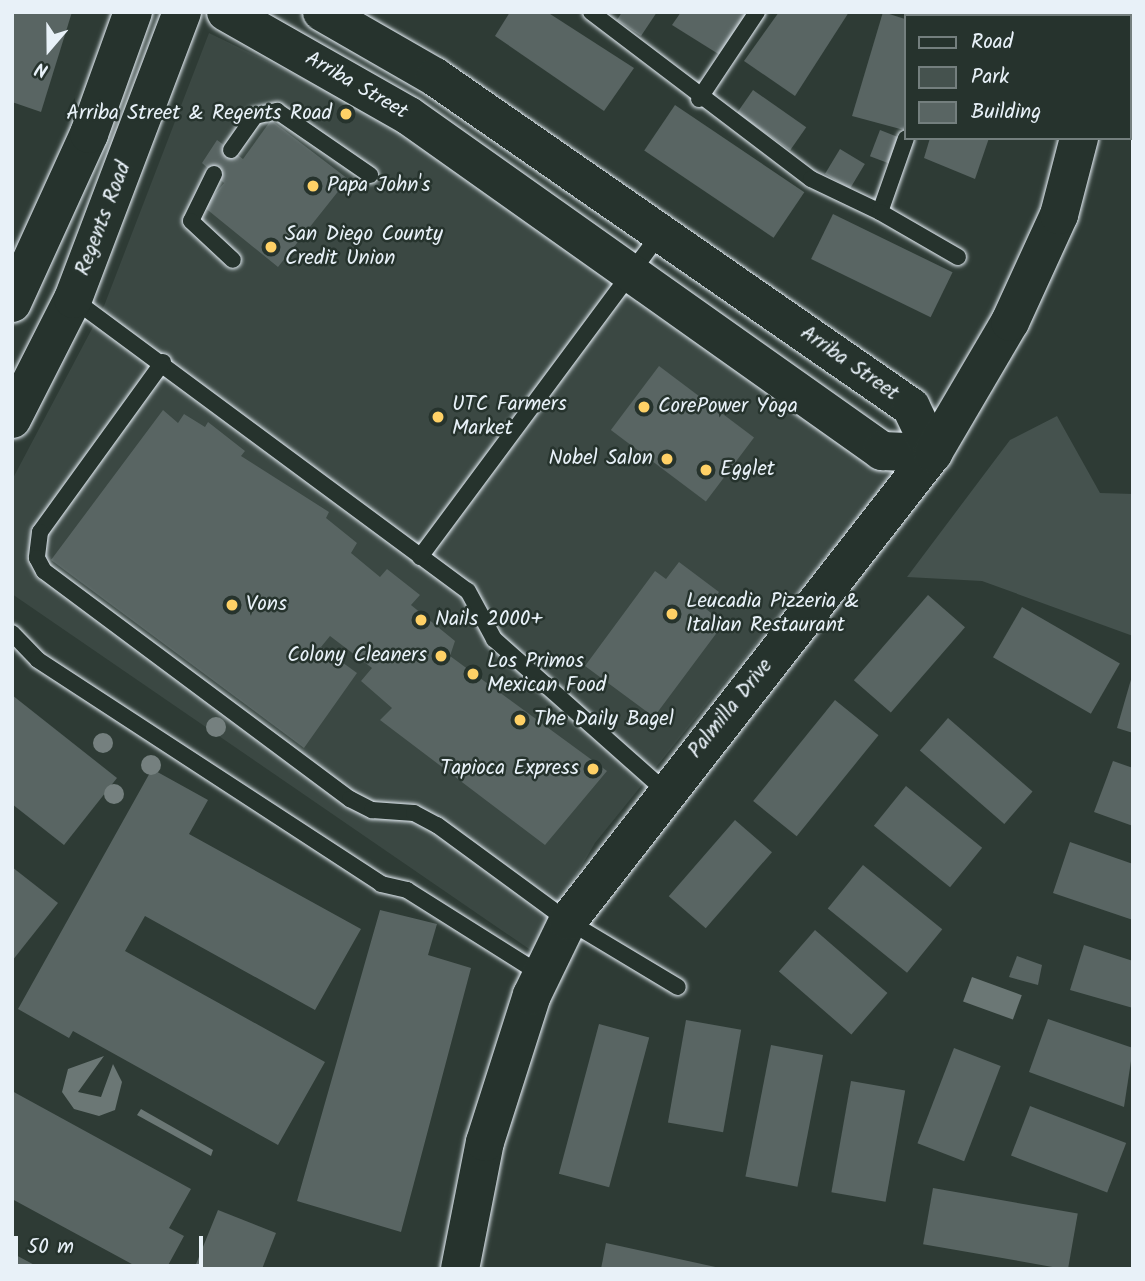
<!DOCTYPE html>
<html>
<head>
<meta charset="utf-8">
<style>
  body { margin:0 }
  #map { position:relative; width:1145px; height:1281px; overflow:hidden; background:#2e3b35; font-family:Kalam,sans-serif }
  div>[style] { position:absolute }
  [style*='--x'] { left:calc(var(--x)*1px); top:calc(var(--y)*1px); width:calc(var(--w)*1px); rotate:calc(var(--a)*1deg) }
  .built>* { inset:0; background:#3b4843 }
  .green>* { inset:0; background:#45524e }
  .water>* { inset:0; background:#6b7775; transform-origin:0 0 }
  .building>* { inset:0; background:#596563; transform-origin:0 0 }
  .roads { filter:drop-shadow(0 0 2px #e8f1f8) drop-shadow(0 0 2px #e8f1f8) }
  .lane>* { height:16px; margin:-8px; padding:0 8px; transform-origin:8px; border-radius:8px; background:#26332d }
  .secondary>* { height:38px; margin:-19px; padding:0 19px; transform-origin:19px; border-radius:19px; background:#26332d }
  .trees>* { width:20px; height:20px; margin:-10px; border-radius:50%; background:#75807f }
  .dots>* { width:19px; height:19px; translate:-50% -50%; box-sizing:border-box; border:4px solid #26332d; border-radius:50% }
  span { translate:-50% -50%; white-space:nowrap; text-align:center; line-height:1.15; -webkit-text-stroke:5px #26332d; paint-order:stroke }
  .street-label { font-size:21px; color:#e8f1f8 }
  .poi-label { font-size:21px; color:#e8f1f8 }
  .right { translate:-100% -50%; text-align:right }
  .left { translate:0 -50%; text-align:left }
  .frame { position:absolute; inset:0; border:14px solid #e8f1f8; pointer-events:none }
  .legend { position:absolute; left:904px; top:14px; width:228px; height:126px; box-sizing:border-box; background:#26332d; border:2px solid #747f7e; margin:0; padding:9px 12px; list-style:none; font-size:21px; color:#e8f1f8 }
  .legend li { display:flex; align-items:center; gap:14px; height:35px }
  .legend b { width:35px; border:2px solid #747f7e }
  .north { position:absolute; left:14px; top:14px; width:70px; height:70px; -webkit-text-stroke:5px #26332d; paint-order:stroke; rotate:200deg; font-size:19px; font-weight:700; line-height:28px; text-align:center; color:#e8f1f8 }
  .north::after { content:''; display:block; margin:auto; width:24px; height:32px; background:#e8f1f8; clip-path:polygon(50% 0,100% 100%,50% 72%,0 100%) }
  .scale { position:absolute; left:14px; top:1236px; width:189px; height:32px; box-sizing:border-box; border:4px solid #e8f1f8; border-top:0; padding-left:9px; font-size:21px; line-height:24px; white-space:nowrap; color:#e8f1f8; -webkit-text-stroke:5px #26332d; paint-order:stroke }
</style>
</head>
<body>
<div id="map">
  <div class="built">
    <div style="clip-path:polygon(209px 33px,391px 121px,899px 466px,595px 843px,532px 951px,12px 594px,12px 480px,104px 306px)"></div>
  </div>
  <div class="green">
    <div style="clip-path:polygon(1057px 416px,1100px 493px,1133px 494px,1133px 636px,982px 581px,907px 577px,1010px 440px)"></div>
  </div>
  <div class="water">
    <div style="left:972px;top:977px;width:53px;height:26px;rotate:20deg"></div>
    <div style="clip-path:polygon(104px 1056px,78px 1092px,101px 1097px,113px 1064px,122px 1082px,115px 1110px,99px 1116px,74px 1109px,62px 1092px,68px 1069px)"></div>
    <div style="clip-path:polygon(141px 1109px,213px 1150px,211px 1156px,137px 1115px)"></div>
  </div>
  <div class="building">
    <div style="clip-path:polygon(12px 12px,72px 12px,41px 112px,12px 102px)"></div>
    <div style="clip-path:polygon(510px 12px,547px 12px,634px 68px,604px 111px,495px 36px)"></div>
    <div style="clip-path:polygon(622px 12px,657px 12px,641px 36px,617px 20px)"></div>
    <div style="clip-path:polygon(681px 12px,748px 12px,720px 55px,672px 25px)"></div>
    <div style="clip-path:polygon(779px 12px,849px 12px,795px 96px,744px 61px)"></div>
    <div style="clip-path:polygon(883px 12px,905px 19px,904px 130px,852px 116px)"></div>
    <div style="left:753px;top:90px;width:65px;height:28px;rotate:35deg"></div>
    <div style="left:675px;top:105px;width:156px;height:55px;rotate:34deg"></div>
    <div style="clip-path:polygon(271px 120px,348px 179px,278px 267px,204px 207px,224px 183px,202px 163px,217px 140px,243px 159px)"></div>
    <div style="left:880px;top:130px;width:22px;height:28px;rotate:21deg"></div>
    <div style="clip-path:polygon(930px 138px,989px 138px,975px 179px,924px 158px)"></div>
    <div style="left:840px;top:149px;width:29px;height:29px;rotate:31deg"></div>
    <div style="left:833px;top:214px;width:133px;height:50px;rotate:26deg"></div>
    <div style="left:659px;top:366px;width:119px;height:80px;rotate:37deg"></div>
    <div style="clip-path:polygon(163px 410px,178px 423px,184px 414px,205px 427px,208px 422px,245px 451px,241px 456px,329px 512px,326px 518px,357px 543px,351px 553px,380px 577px,387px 569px,420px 595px,411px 605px,455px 641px,450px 656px,607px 771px,545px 845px,380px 720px,392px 708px,361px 681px,372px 668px,330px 636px,321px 647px,357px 673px,304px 748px,51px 560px)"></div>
    <div style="clip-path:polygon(679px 562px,719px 592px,706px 609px,724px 623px,654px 717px,585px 666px,655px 571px,666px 579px)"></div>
    <div style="left:928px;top:595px;width:49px;height:113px;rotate:41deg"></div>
    <div style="left:1022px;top:607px;width:113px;height:58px;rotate:30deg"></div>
    <div style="clip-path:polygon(1132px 676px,1133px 676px,1133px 733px,1117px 728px)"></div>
    <div style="clip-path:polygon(12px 695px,117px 778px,64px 845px,12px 804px)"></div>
    <div style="left:835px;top:700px;width:56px;height:130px;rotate:39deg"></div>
    <div style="left:948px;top:718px;width:112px;height:43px;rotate:41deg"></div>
    <div style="clip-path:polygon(1113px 761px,1133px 768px,1133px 826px,1094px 812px)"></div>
    <div style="clip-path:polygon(152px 769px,208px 800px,189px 834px,361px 929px,315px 1010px,145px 916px,125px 951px,325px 1062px,278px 1145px,73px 1031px,69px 1038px,18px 1009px)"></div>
    <div style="left:906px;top:786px;width:98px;height:51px;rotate:39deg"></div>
    <div style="left:735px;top:820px;width:49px;height:101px;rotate:41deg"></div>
    <div style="clip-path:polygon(1070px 842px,1133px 864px,1133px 920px,1053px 893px)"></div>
    <div style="left:863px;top:865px;width:102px;height:56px;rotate:39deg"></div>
    <div style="clip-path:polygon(12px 867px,58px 903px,12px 961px)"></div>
    <div style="clip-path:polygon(380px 910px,437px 924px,428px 955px,471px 968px,401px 1232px,297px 1201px)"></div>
    <div style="left:815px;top:930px;width:96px;height:55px;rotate:41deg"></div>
    <div style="clip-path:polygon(1084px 945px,1133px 961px,1133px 1008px,1070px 990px)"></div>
    <div style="clip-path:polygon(1017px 956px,1042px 965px,1038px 985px,1009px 977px)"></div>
    <div style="clip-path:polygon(1048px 1019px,1133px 1048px,1124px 1107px,1029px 1072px)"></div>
    <div style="left:686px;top:1020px;width:56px;height:104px;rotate:10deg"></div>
    <div style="left:599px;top:1024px;width:52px;height:155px;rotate:15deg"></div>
    <div style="left:771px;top:1045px;width:53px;height:134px;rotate:11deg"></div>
    <div style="left:954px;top:1048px;width:50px;height:102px;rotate:21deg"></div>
    <div style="left:851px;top:1081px;width:55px;height:113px;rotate:10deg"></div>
    <div style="clip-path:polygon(12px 1091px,191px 1189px,169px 1228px,184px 1236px,166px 1269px,141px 1269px,12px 1199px)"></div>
    <div style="left:1030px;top:1106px;width:103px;height:53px;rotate:21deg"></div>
    <div style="left:933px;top:1188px;width:147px;height:57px;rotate:10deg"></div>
    <div style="clip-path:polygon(218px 1210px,276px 1233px,262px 1269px,194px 1269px)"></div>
    <div style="clip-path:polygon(606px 1243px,720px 1268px,720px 1269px,601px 1269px)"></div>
    <div style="clip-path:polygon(12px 1253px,42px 1269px,12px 1269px)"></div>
  </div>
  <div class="roads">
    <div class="lane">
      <div style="--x:591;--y:12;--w:276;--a:37.2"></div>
      <div style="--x:811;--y:179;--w:76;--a:25.6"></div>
      <div style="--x:880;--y:212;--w:78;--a:-70.6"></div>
      <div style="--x:949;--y:16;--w:4;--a:-76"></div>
      <div style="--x:699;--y:99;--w:105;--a:-56.3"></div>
      <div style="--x:231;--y:150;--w:42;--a:-54.8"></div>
      <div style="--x:255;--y:116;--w:23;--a:-13"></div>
      <div style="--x:277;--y:111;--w:113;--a:34.5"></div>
      <div style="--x:214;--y:174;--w:52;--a:116.1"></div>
      <div style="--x:191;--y:221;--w:57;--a:42.9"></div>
      <div style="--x:880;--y:212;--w:90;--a:30"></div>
      <div style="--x:73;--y:299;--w:491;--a:36.5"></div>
      <div style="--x:468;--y:591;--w:55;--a:61.6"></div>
      <div style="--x:494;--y:639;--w:227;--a:41.6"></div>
      <div style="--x:163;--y:362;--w:210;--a:125.9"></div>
      <div style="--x:40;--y:532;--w:26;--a:97"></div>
      <div style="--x:37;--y:558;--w:15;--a:62"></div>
      <div style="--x:44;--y:571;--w:382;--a:36.7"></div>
      <div style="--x:350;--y:799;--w:25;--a:27"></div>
      <div style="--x:372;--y:810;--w:42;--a:4.1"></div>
      <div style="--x:414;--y:813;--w:26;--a:28"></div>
      <div style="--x:437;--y:825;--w:162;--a:36.2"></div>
      <div style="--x:568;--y:921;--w:128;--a:31"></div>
      <div style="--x:420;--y:557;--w:402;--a:-53.4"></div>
      <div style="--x:12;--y:633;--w:37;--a:46"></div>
      <div style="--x:38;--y:660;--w:410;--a:33.1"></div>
      <div style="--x:381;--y:884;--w:27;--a:13"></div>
      <div style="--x:407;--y:890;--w:160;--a:32.2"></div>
    </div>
    <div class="secondary">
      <div style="--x:226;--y:12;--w:210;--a:29.6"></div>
      <div style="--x:409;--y:116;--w:580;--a:35.31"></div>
      <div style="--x:882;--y:451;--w:51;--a:2.2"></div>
      <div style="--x:322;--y:12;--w:130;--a:29.9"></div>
      <div style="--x:435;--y:77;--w:579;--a:34.73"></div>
      <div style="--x:911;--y:407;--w:51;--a:64.4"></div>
      <div style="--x:1102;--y:16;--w:4;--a:-90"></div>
      <div style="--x:12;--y:303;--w:186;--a:-65.5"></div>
      <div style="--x:89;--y:134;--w:130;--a:-70.2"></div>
      <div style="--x:12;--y:419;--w:135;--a:-63.1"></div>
      <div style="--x:73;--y:299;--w:307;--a:-69.2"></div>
      <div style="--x:460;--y:1269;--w:129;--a:-78.9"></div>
      <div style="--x:485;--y:1142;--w:154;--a:-72.3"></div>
      <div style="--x:532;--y:995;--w:82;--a:-64.1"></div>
      <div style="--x:568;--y:921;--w:594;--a:-52.05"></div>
      <div style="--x:933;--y:453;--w:152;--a:-59.6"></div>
      <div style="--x:1010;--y:322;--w:118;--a:-65.4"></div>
      <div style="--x:1059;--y:215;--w:80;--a:-75.4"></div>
    </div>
  </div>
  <div class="trees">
    <div style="left:216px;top:727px"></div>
    <div style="left:103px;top:743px"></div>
    <div style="left:151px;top:765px"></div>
    <div style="left:114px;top:794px"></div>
  </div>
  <div class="dots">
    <div style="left:346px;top:114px;background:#ffd166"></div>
    <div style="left:313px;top:186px;background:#ffd166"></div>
    <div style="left:271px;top:247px;background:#ffd166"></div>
    <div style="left:644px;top:407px;background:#ffd166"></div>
    <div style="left:438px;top:417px;background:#ffd166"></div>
    <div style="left:667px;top:459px;background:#ffd166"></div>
    <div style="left:706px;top:470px;background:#ffd166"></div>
    <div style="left:232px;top:605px;background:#ffd166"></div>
    <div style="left:672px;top:614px;background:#ffd166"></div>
    <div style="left:421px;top:620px;background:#ffd166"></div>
    <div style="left:441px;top:656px;background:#ffd166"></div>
    <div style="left:473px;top:674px;background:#ffd166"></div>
    <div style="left:520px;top:720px;background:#ffd166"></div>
    <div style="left:593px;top:769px;background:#ffd166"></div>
  </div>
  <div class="street-label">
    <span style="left:356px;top:86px;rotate:30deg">Arriba Street</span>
    <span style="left:104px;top:219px;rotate:-69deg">Regents Road</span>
    <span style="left:849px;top:364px;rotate:35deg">Arriba Street</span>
    <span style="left:731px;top:709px;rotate:-51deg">Palmilla Drive</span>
  </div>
  <div class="poi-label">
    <span class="right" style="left:332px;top:114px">Arriba Street &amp; Regents Road</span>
    <span class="left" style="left:327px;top:186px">Papa John's</span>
    <span class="left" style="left:285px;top:247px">San Diego County<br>Credit Union</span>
    <span class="left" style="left:452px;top:417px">UTC Farmers<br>Market</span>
    <span class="left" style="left:658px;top:407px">CorePower Yoga</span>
    <span class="right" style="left:653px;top:459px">Nobel Salon</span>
    <span class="left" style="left:720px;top:470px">Egglet</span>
    <span class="left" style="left:686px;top:614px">Leucadia Pizzeria &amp;<br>Italian Restaurant</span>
    <span class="left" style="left:246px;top:605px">Vons</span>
    <span class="left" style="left:435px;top:620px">Nails 2000+</span>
    <span class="right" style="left:427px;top:656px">Colony Cleaners</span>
    <span class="left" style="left:487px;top:674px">Los Primos<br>Mexican Food</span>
    <span class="left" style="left:534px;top:720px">The Daily Bagel</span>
    <span class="right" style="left:579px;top:769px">Tapioca Express</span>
  </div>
  <div class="frame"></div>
  <ul class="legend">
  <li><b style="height:9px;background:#26332d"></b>Road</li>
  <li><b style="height:19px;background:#45524e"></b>Park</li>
  <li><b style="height:19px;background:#596563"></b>Building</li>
  </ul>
  <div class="north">N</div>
  <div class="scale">50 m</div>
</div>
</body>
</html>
